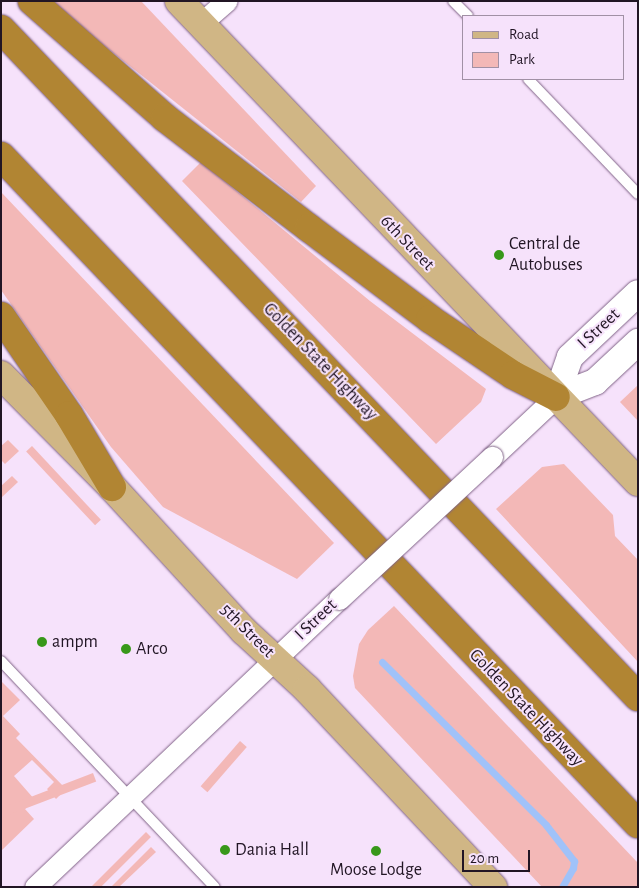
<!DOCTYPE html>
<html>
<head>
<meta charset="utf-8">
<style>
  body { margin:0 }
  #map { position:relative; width:639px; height:888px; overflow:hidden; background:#f6e2fb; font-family:"Alegreya Sans",sans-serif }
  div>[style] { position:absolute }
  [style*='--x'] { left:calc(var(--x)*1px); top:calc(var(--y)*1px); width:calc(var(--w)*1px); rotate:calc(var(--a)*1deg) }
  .green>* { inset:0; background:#f3b8b7; transform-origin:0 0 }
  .stream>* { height:7px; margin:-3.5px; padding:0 3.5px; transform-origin:3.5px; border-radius:3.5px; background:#a0c2f9 }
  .roads { filter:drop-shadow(0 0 1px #816488) drop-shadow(0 0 1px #816488) }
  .service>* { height:10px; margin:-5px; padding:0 5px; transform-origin:5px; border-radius:5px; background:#fff }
  .minor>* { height:21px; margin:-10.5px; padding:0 10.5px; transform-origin:10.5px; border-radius:10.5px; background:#fff }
  .tertiary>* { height:26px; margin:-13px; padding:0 13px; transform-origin:13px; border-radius:13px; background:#fff }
  .primary>* { height:28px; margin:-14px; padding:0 14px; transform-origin:14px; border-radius:14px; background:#d0b685 }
  .motorway>* { height:28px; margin:-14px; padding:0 14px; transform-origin:14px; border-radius:14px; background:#b18533 }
  .bridges { filter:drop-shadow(0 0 1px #816488) drop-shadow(0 0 1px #816488) }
  .minor-bridge>* { height:21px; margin:-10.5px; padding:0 10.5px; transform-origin:10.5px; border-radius:10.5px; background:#fff }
  .dots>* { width:14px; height:14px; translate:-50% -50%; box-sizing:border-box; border:2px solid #f6e2fb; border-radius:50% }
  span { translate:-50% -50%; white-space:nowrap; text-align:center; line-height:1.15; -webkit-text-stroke:4px #f6e2fb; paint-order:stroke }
  .street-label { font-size:18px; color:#211524 }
  .poi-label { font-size:18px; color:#211524 }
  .left { translate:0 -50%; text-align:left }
  .frame { position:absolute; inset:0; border:2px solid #211524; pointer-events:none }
  .legend { position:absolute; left:462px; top:15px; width:162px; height:65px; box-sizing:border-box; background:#f6e2fb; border:1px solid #a190a5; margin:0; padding:6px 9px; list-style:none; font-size:15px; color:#211524 }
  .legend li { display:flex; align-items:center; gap:10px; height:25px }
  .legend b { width:25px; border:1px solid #a190a5 }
  .scale { position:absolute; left:462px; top:850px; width:68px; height:22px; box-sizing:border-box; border:2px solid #211524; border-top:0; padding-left:6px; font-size:15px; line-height:18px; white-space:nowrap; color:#211524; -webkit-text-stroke:4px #f6e2fb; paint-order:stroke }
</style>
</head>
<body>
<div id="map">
  <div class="green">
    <div style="clip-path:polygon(48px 1px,141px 1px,316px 186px,301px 202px)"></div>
    <div style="clip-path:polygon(201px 162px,370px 301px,486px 389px,481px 402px,436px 444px,182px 181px)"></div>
    <div style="clip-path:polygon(1px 192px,334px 543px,297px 579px,163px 507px,111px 447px,1px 290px)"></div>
    <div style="clip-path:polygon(638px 385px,638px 421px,620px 402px)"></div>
    <div style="clip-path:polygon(8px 440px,19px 451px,5px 464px,1px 460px,1px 446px)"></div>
    <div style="left:32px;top:446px;width:101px;height:8px;rotate:47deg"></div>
    <div style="clip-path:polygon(564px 464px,613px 515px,615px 536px,638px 560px,638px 662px,496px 509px,542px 467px)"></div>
    <div style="clip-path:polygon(12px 476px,18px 482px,1px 498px,1px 486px)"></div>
    <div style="clip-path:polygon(394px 606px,638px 863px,638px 887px,542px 887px,355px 688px,353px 676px,359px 644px,368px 630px)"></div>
    <div style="clip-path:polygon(1px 681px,20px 700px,3px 716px,20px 734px,16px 738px,66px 789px,56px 799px,47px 789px,54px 782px,32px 760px,14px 776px,35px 800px,25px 809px,34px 819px,1px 851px)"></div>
    <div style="left:240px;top:741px;width:9px;height:60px;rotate:41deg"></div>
    <div style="left:93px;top:773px;width:9px;height:122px;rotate:69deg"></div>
    <div style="left:146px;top:832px;width:7px;height:80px;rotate:45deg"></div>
    <div style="clip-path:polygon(151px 847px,156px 852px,119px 887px,111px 887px)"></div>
  </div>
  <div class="stream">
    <div style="--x:382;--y:662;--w:231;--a:44.8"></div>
    <div style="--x:546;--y:825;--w:46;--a:52.1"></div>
    <div style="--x:574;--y:861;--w:7;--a:98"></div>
    <div style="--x:573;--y:868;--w:22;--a:120"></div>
  </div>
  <div class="roads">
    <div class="service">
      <div style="--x:453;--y:1;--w:21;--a:45"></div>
      <div style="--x:528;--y:79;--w:159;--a:46.3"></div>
      <div style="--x:1;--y:661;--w:311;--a:46.6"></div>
    </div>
    <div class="minor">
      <div style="--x:200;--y:24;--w:35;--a:-41"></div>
      <div style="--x:492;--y:457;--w:88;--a:-43.2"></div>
      <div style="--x:35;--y:887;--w:419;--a:-43.5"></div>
    </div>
    <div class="tertiary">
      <div style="--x:556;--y:397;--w:42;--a:-70.7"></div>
      <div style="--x:570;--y:357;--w:93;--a:-43.3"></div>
      <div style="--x:556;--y:397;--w:42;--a:-21"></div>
      <div style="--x:595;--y:382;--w:59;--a:-42.9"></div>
    </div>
    <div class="primary">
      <div style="--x:179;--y:1;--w:665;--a:46.34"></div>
      <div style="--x:1;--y:375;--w:158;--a:45.3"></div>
      <div style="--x:112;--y:487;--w:195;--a:47.5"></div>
      <div style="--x:244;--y:631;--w:86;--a:42.6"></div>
      <div style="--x:307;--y:689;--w:272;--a:46.8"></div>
    </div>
    <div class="motorway">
      <div style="--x:32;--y:1;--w:177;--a:41.3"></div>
      <div style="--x:165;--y:118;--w:181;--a:37.4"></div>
      <div style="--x:309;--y:228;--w:151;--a:36.9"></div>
      <div style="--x:430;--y:319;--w:100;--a:34"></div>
      <div style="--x:513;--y:375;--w:48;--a:27.1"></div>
      <div style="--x:1;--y:29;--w:923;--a:46.36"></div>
      <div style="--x:1;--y:156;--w:923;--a:46.36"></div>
      <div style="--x:1;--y:316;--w:120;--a:55.5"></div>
      <div style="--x:69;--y:415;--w:84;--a:59.2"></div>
    </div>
  </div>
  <div class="bridges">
    <div class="minor-bridge">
      <div style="--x:339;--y:599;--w:209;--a:-42.9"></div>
    </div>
  </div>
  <div class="dots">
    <div style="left:499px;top:255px;background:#38981a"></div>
    <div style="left:42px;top:642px;background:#38981a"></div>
    <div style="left:126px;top:649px;background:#38981a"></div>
    <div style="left:225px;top:850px;background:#38981a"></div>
    <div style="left:376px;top:851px;background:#38981a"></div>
  </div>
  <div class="street-label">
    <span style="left:407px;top:243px;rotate:46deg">6th Street</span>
    <span style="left:599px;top:329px;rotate:-43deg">I Street</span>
    <span style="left:320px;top:362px;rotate:46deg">Golden State Highway</span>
    <span style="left:316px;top:620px;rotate:-44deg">I Street</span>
    <span style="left:247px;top:631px;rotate:45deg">5th Street</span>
    <span style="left:526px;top:708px;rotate:46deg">Golden State Highway</span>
  </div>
  <div class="poi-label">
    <span class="left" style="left:509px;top:255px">Central de<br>Autobuses</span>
    <span class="left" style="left:52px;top:642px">ampm</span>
    <span class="left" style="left:136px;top:649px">Arco</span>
    <span class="left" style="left:235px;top:850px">Dania Hall</span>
    <span style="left:376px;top:870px">Moose Lodge</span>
  </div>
  <div class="frame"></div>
  <ul class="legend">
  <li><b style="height:6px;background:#d0b685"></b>Road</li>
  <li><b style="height:14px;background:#f3b8b7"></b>Park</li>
  </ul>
  <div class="scale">20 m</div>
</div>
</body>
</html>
